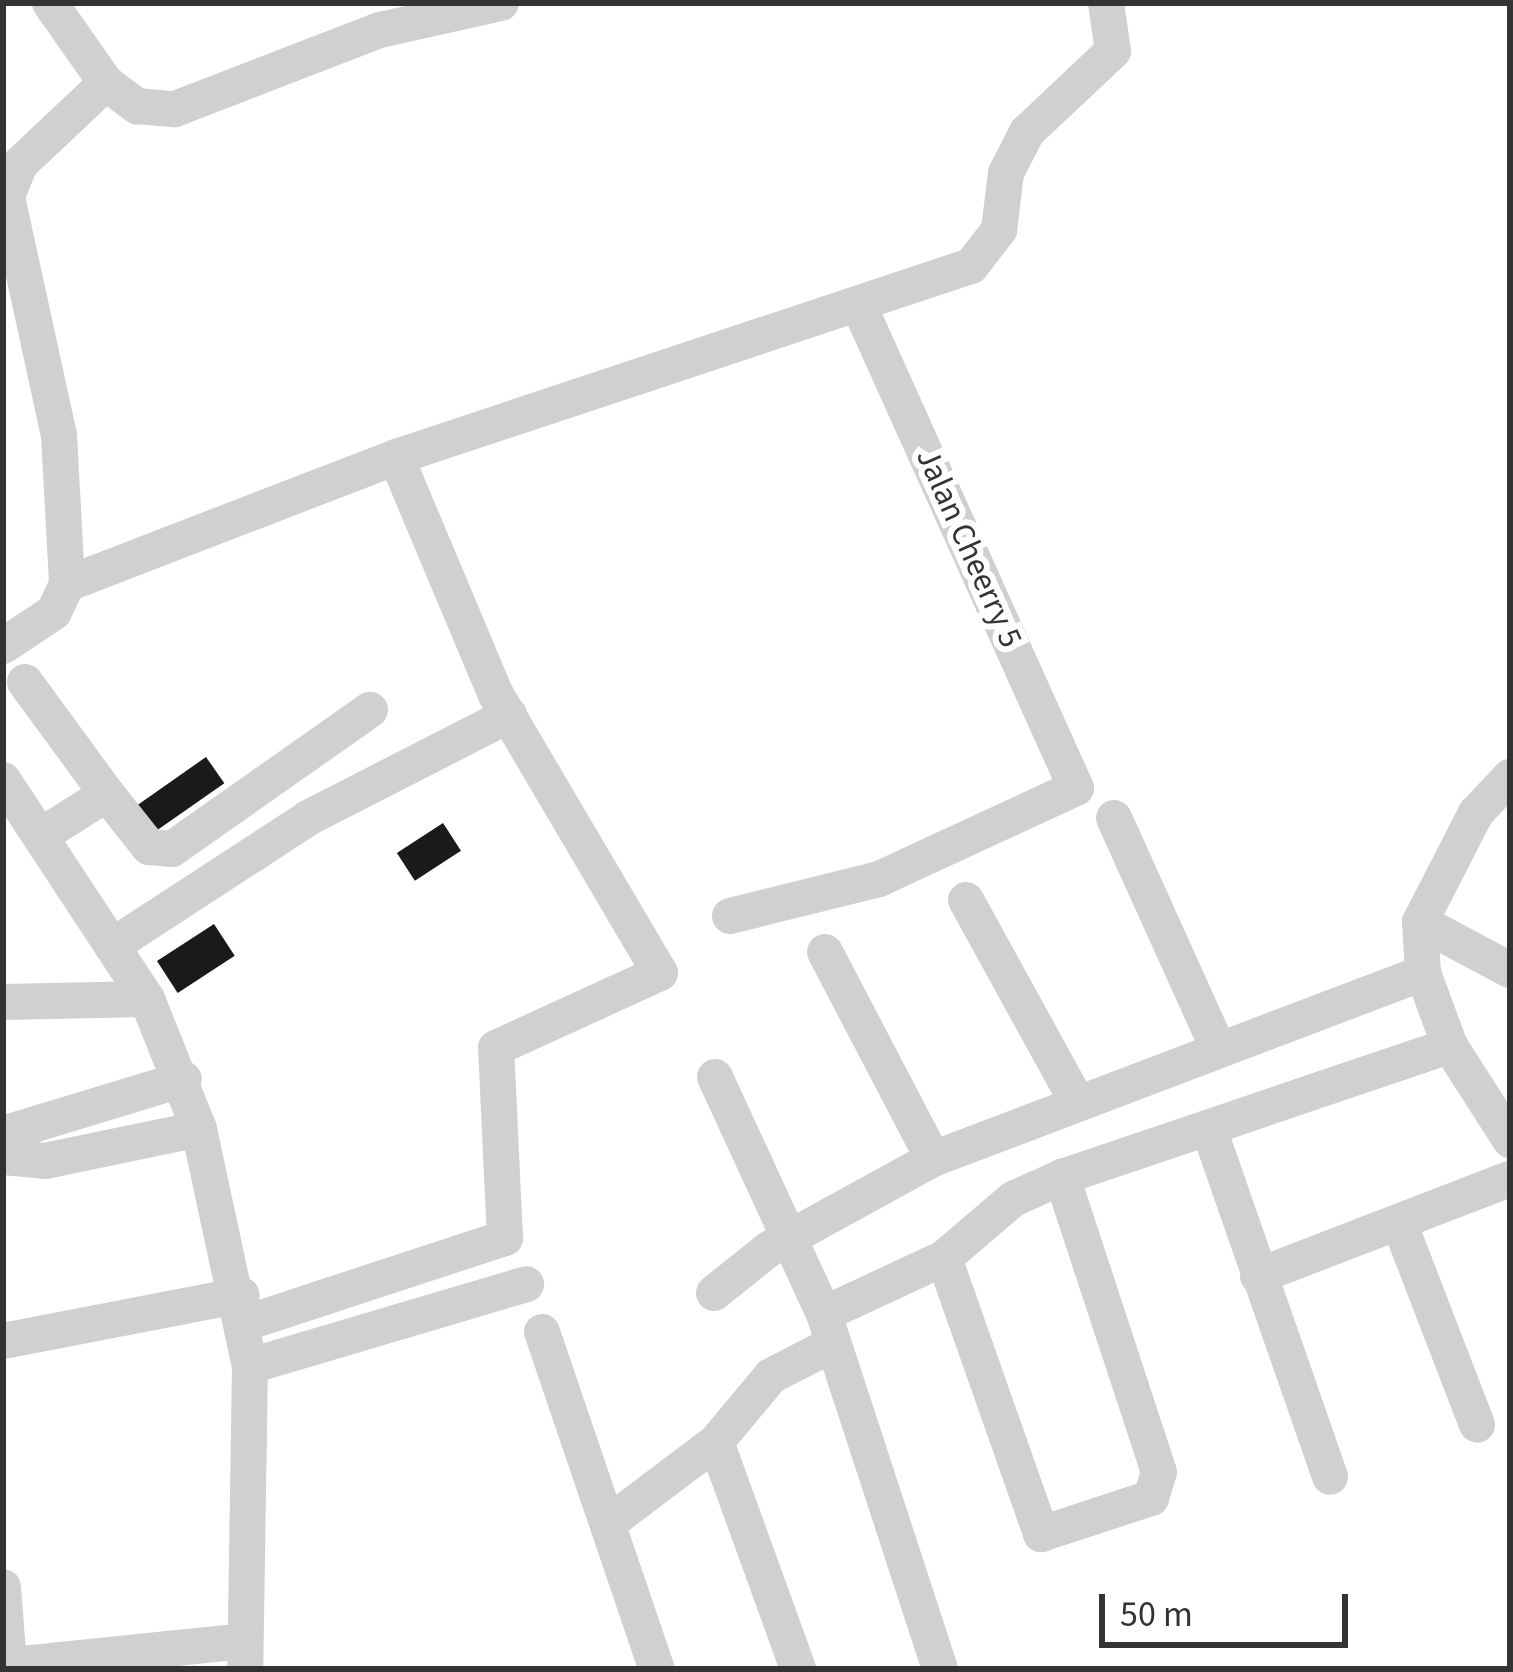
<!DOCTYPE html>
<html>
<head>
<meta charset="utf-8">
<style>
  body { margin:0 }
  #map { position:relative; width:1513px; height:1672px; overflow:hidden; background:#fff; font-family:"Source Sans 3",sans-serif }
  div>[style] { position:absolute }
  [style*='--x'] { left:calc(var(--x)*1px); top:calc(var(--y)*1px); width:calc(var(--w)*1px); rotate:calc(var(--a)*1deg) }
  .building>* { inset:0; background:#1a1a1a; transform-origin:0 0 }
  .minor>* { height:36px; margin:-18px; padding:0 18px; transform-origin:18px; border-radius:18px; background:#d0d0d0 }
  span { translate:-50% -50%; white-space:nowrap; text-align:center; line-height:1.15; -webkit-text-stroke:12px #fff; paint-order:stroke }
  .street-label { font-size:33px; color:#333 }
  .frame { position:absolute; inset:0; border:6px solid #333; pointer-events:none }
  .scale { position:absolute; left:1099px; top:1594px; width:249px; height:54px; box-sizing:border-box; border:6px solid #333; border-top:0; padding-left:15px; font-size:36px; line-height:42px; white-space:nowrap; color:#333; -webkit-text-stroke:9px #fff; paint-order:stroke }
</style>
</head>
<body>
<div id="map">
  <div class="building">
    <div style="left:206px;top:757px;width:32px;height:87px;rotate:55deg"></div>
    <div style="left:443px;top:823px;width:33px;height:55px;rotate:57deg"></div>
    <div style="left:214px;top:924px;width:38px;height:68px;rotate:57deg"></div>
  </div>
  <div class="minor">
    <div style="--x:50;--y:3;--w:98;--a:55"></div>
    <div style="--x:106;--y:83;--w:118;--a:136.7"></div>
    <div style="--x:20;--y:164;--w:35;--a:112"></div>
    <div style="--x:7;--y:197;--w:244;--a:77.7"></div>
    <div style="--x:59;--y:435;--w:149;--a:86.9"></div>
    <div style="--x:106;--y:83;--w:39;--a:37"></div>
    <div style="--x:137;--y:106;--w:38;--a:5"></div>
    <div style="--x:175;--y:109;--w:220;--a:-21.1"></div>
    <div style="--x:380;--y:30;--w:124;--a:-12.6"></div>
    <div style="--x:3;--y:646;--w:61;--a:-33.7"></div>
    <div style="--x:54;--y:612;--w:31;--a:-65"></div>
    <div style="--x:67;--y:584;--w:353;--a:-21.1"></div>
    <div style="--x:396;--y:457;--w:606;--a:-18.38"></div>
    <div style="--x:971;--y:266;--w:46;--a:-52.1"></div>
    <div style="--x:999;--y:230;--w:57;--a:-83"></div>
    <div style="--x:1006;--y:173;--w:46;--a:-62.9"></div>
    <div style="--x:1027;--y:132;--w:118;--a:-43.3"></div>
    <div style="--x:1113;--y:51;--w:49;--a:-98.3"></div>
    <div style="--x:25;--y:682;--w:139;--a:53.8"></div>
    <div style="--x:3;--y:780;--w:262;--a:56.7"></div>
    <div style="--x:147;--y:999;--w:140;--a:68.2"></div>
    <div style="--x:199;--y:1129;--w:242;--a:77.9"></div>
    <div style="--x:250;--y:1366;--w:303;--a:90.9"></div>
    <div style="--x:1114;--y:818;--w:250;--a:65.7"></div>
    <div style="--x:45;--y:833;--w:73;--a:-32.2"></div>
    <div style="--x:107;--y:794;--w:68;--a:51.6"></div>
    <div style="--x:149;--y:847;--w:23;--a:5"></div>
    <div style="--x:172;--y:849;--w:242;--a:-35.1"></div>
    <div style="--x:966;--y:900;--w:228;--a:61.2"></div>
    <div style="--x:730;--y:916;--w:154;--a:-13.9"></div>
    <div style="--x:879;--y:879;--w:217;--a:-24.8"></div>
    <div style="--x:1076;--y:788;--w:526;--a:-114.23"></div>
    <div style="--x:1420;--y:922;--w:102;--a:28.1"></div>
    <div style="--x:112;--y:946;--w:234;--a:-33.1"></div>
    <div style="--x:308;--y:818;--w:226;--a:-27.1"></div>
    <div style="--x:825;--y:952;--w:233;--a:62.4"></div>
    <div style="--x:1423;--y:973;--w:78;--a:69.7"></div>
    <div style="--x:3;--y:1002;--w:144;--a:-1.2"></div>
    <div style="--x:715;--y:1077;--w:261;--a:65.3"></div>
    <div style="--x:824;--y:1314;--w:373;--a:71.9"></div>
    <div style="--x:1210;--y:1132;--w:365;--a:70.8"></div>
    <div style="--x:3;--y:1134;--w:189;--a:-16.9"></div>
    <div style="--x:3;--y:1157;--w:42;--a:5.4"></div>
    <div style="--x:45;--y:1161;--w:157;--a:-11.7"></div>
    <div style="--x:1400;--y:1225;--w:214;--a:68.9"></div>
    <div style="--x:944;--y:1258;--w:293;--a:70.6"></div>
    <div style="--x:1041;--y:1534;--w:116;--a:-18.1"></div>
    <div style="--x:1151;--y:1498;--w:27;--a:-73"></div>
    <div style="--x:1159;--y:1472;--w:311;--a:-108.2"></div>
    <div style="--x:1258;--y:1276;--w:270;--a:-21.1"></div>
    <div style="--x:714;--y:1293;--w:70;--a:-38.7"></div>
    <div style="--x:769;--y:1249;--w:187;--a:-28.8"></div>
    <div style="--x:933;--y:1159;--w:524;--a:-20.79"></div>
    <div style="--x:1423;--y:973;--w:51;--a:-93.4"></div>
    <div style="--x:1420;--y:922;--w:123;--a:-62.8"></div>
    <div style="--x:1476;--y:813;--w:50;--a:-46.6"></div>
    <div style="--x:824;--y:1314;--w:132;--a:-25"></div>
    <div style="--x:944;--y:1258;--w:91;--a:-40.5"></div>
    <div style="--x:1013;--y:1199;--w:54;--a:-24.2"></div>
    <div style="--x:1062;--y:1177;--w:410;--a:-18.7"></div>
    <div style="--x:1450;--y:1046;--w:112;--a:57.4"></div>
    <div style="--x:246;--y:1323;--w:273;--a:-18.2"></div>
    <div style="--x:505;--y:1238;--w:190;--a:-92.7"></div>
    <div style="--x:496;--y:1048;--w:180;--a:-24.6"></div>
    <div style="--x:660;--y:973;--w:323;--a:-120.5"></div>
    <div style="--x:496;--y:695;--w:258;--a:-112.8"></div>
    <div style="--x:542;--y:1332;--w:356;--a:71.2"></div>
    <div style="--x:3;--y:1341;--w:243;--a:-10.9"></div>
    <div style="--x:250;--y:1366;--w:288;--a:-16.5"></div>
    <div style="--x:716;--y:1442;--w:241;--a:70.1"></div>
    <div style="--x:610;--y:1522;--w:133;--a:-37"></div>
    <div style="--x:716;--y:1442;--w:86;--a:-50.2"></div>
    <div style="--x:771;--y:1376;--w:70;--a:-27.3"></div>
    <div style="--x:3;--y:1587;--w:79;--a:85.7"></div>
    <div style="--x:3;--y:1666;--w:242;--a:-5.9"></div>
  </div>
  <div class="street-label">
    <span style="left:969px;top:548px;rotate:66deg">Jalan Cheerry 5</span>
  </div>
  <div class="frame"></div>
  <div class="scale">50 m</div>
</div>
</body>
</html>
